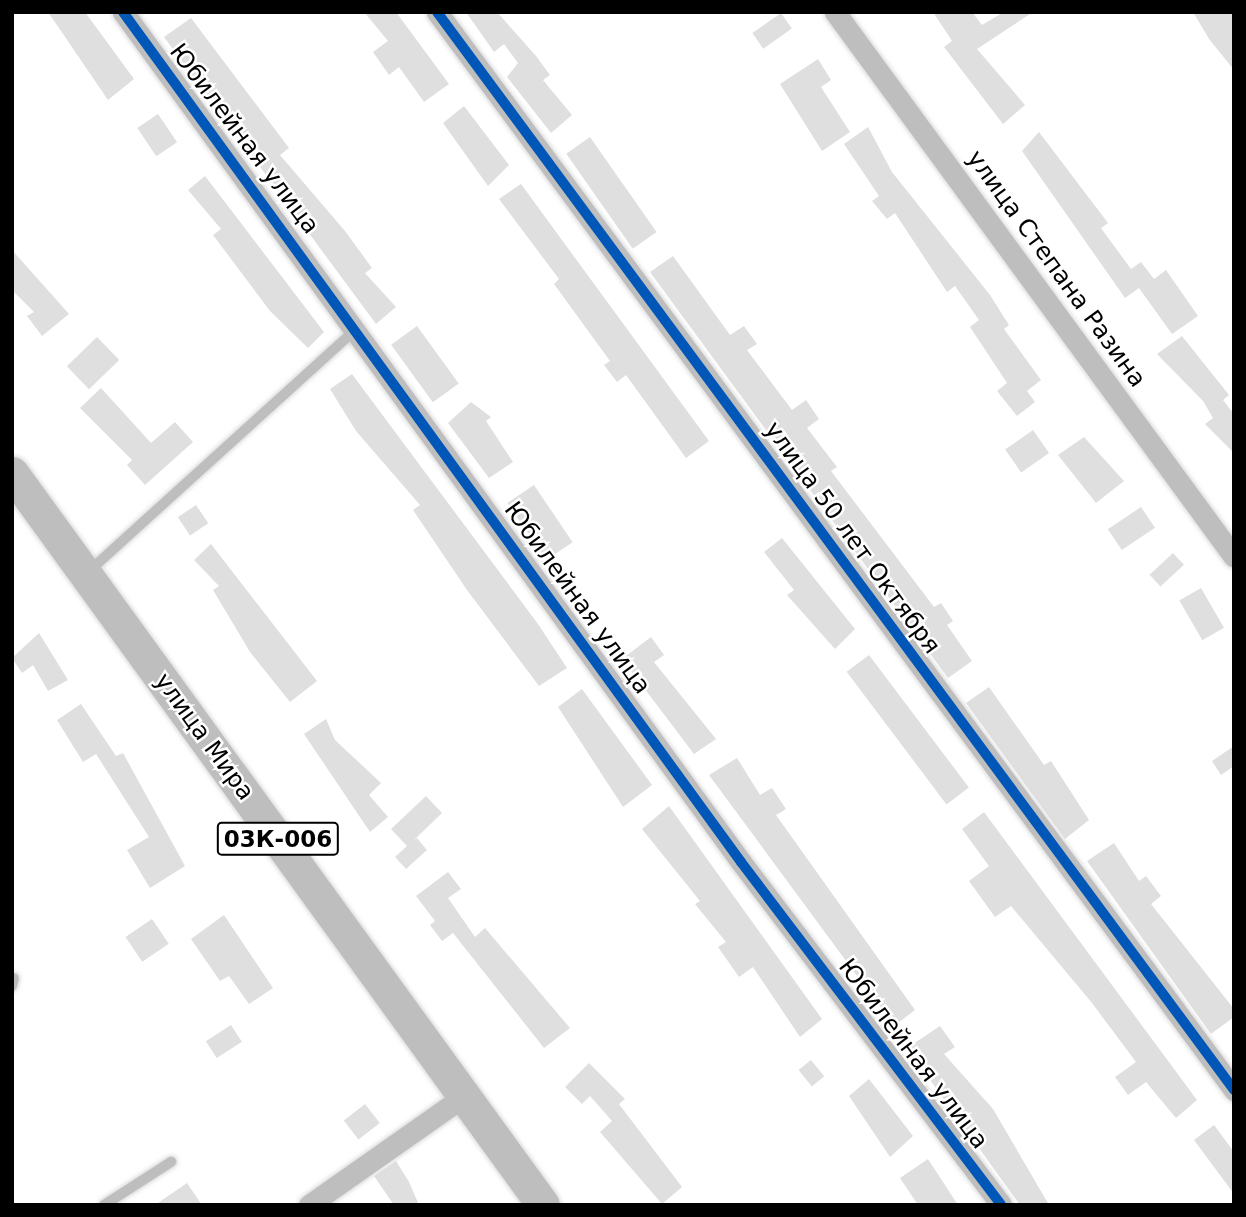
<!DOCTYPE html>
<html>
<head>
<meta charset="utf-8">
<style>
  body { margin:0 }
  #map { position:relative; width:1246px; height:1217px; overflow:hidden; background:#fff; font-family:"DejaVu Sans",sans-serif }
  div>[style] { position:absolute }
  [style*='--x'] { left:calc(var(--x)*1px); top:calc(var(--y)*1px); width:calc(var(--w)*1px); rotate:calc(var(--a)*1deg) }
  .building>* { inset:0; background:#dfdfdf; transform-origin:0 0 }
  .roads { filter:drop-shadow(0 0 2px #dbdbdb) drop-shadow(0 0 2px #dbdbdb) }
  .lane>* { height:10px; margin:-5px; padding:0 5px; transform-origin:5px; border-radius:5px; background:#bebebe }
  .street>* { height:21px; margin:-10.5px; padding:0 10.5px; transform-origin:10.5px; border-radius:10.5px; background:#bebebe }
  .primary>* { height:33px; margin:-16.5px; padding:0 16.5px; transform-origin:16.5px; border-radius:16.5px; background:#bebebe }
  .cycleway>* { height:10px; margin:-5px; padding:0 5px; transform-origin:5px; border-radius:5px; background:#0057b8 }
  span { translate:-50% -50%; white-space:nowrap; text-align:center; line-height:1.15; -webkit-text-stroke:5px #fff; paint-order:stroke }
  .shield-label span { padding:2px 5px; background:#fff; border:2px solid; border-radius:5px; -webkit-text-stroke-width:0 }
  .shield-label { font-size:23px; color:#000; font-weight:700 }
  .street-label { font-size:24px; color:#000 }
  .frame { position:absolute; inset:0; border:14px solid #000; pointer-events:none }
</style>
</head>
<body>
<div id="map">
  <div class="building">
    <div style="clip-path:polygon(48px 12px,85px 12px,134px 79px,108px 100px)"></div>
    <div style="clip-path:polygon(364px 12px,396px 12px,449px 84px,424px 102px,399px 67px,389px 75px,373px 52px,388px 41px)"></div>
    <div style="clip-path:polygon(466px 12px,497px 12px,536px 56px,550px 75px,543px 80px,572px 115px,551px 133px,507px 77px,518px 63px,504px 44px,494px 52px)"></div>
    <div style="clip-path:polygon(933px 12px,972px 12px,982px 25px,1004px 12px,1033px 12px,977px 49px,1025px 105px,1003px 124px,944px 47px,952px 41px)"></div>
    <div style="clip-path:polygon(1193px 12px,1234px 12px,1234px 70px,1209px 39px)"></div>
    <div style="left:781px;top:13px;width:19px;height:35px;rotate:55deg"></div>
    <div style="clip-path:polygon(191px 18px,289px 148px,280px 155px,345px 231px,372px 268px,365px 273px,396px 307px,376px 324px,164px 37px)"></div>
    <div style="clip-path:polygon(818px 59px,831px 80px,821px 87px,850px 132px,822px 151px,780px 84px)"></div>
    <div style="clip-path:polygon(464px 106px,509px 165px,488px 186px,443px 123px)"></div>
    <div style="left:158px;top:114px;width:34px;height:25px;rotate:56deg"></div>
    <div style="clip-path:polygon(868px 127px,892px 172px,990px 295px,1009px 325px,1004px 329px,1041px 380px,1027px 391px,1035px 402px,1017px 416px,997px 391px,1007px 383px,970px 327px,979px 320px,955px 286px,947px 292px,895px 213px,887px 219px,872px 201px,879px 196px,844px 144px)"></div>
    <div style="clip-path:polygon(1039px 132px,1108px 223px,1101px 228px,1131px 269px,1141px 262px,1154px 279px,1166px 270px,1198px 316px,1172px 334px,1139px 288px,1125px 298px,1022px 151px)"></div>
    <div style="left:590px;top:137px;width:116px;height:29px;rotate:55deg"></div>
    <div style="clip-path:polygon(205px 176px,324px 332px,308px 348px,270px 311px,213px 235px,221px 229px,188px 190px)"></div>
    <div style="clip-path:polygon(521px 184px,709px 441px,686px 458px,626px 375px,617px 382px,604px 365px,610px 361px,554px 284px,559px 279px,499px 199px)"></div>
    <div style="clip-path:polygon(12px 250px,69px 314px,42px 336px,27px 316px,34px 312px,12px 290px)"></div>
    <div style="clip-path:polygon(673px 256px,730px 335px,744px 326px,757px 344px,747px 350px,792px 410px,806px 400px,819px 419px,807px 428px,837px 467px,831px 471px,934px 607px,941px 603px,953px 621px,947px 625px,972px 661px,948px 678px,650px 272px)"></div>
    <div style="left:417px;top:326px;width:71px;height:32px;rotate:54deg"></div>
    <div style="clip-path:polygon(1182px 336px,1229px 395px,1223px 400px,1234px 414px,1234px 453px,1205px 424px,1213px 418px,1203px 401px,1157px 354px)"></div>
    <div style="left:97px;top:337px;width:32px;height:42px;rotate:46deg"></div>
    <div style="clip-path:polygon(352px 374px,538px 624px,567px 668px,539px 686px,467px 590px,413px 510px,420px 505px,356px 431px,330px 389px)"></div>
    <div style="clip-path:polygon(101px 388px,151px 443px,175px 422px,193px 442px,145px 485px,127px 465px,132px 460px,80px 408px)"></div>
    <div style="clip-path:polygon(471px 402px,491px 417px,486px 421px,513px 462px,489px 478px,448px 423px)"></div>
    <div style="left:1033px;top:430px;width:28px;height:34px;rotate:55deg"></div>
    <div style="clip-path:polygon(1084px 437px,1124px 481px,1096px 503px,1058px 455px)"></div>
    <div style="left:534px;top:485px;width:69px;height:32px;rotate:56deg"></div>
    <div style="left:196px;top:505px;width:22px;height:22px;rotate:56deg"></div>
    <div style="left:1141px;top:507px;width:25px;height:40px;rotate:56deg"></div>
    <div style="clip-path:polygon(782px 538px,855px 629px,835px 649px,787px 595px,794px 590px,764px 552px)"></div>
    <div style="clip-path:polygon(211px 544px,317px 681px,290px 702px,250px 652px,213px 590px,219px 586px,194px 560px)"></div>
    <div style="left:1173px;top:553px;width:16px;height:32px;rotate:47deg"></div>
    <div style="left:1201px;top:588px;width:46px;height:25px;rotate:60deg"></div>
    <div style="clip-path:polygon(39px 633px,68px 680px,48px 691px,33px 665px,22px 673px,12px 658px)"></div>
    <div style="clip-path:polygon(651px 637px,664px 655px,654px 662px,716px 739px,694px 754px,622px 659px)"></div>
    <div style="left:869px;top:655px;width:166px;height:28px;rotate:53deg"></div>
    <div style="clip-path:polygon(989px 687px,1044px 765px,1051px 761px,1089px 820px,1065px 839px,966px 703px)"></div>
    <div style="clip-path:polygon(582px 689px,652px 785px,623px 807px,558px 707px)"></div>
    <div style="clip-path:polygon(81px 704px,116px 756px,123px 753px,185px 866px,150px 888px,127px 850px,149px 837px,96px 754px,83px 762px,57px 720px)"></div>
    <div style="clip-path:polygon(326px 719px,335px 740px,381px 783px,369px 795px,388px 817px,370px 832px,304px 734px)"></div>
    <div style="clip-path:polygon(1234px 746px,1234px 766px,1221px 775px,1212px 761px)"></div>
    <div style="clip-path:polygon(737px 758px,760px 795px,772px 788px,786px 809px,776px 815px,915px 1010px,894px 1026px,709px 775px)"></div>
    <div style="clip-path:polygon(426px 796px,442px 813px,412px 842px,417px 838px,427px 850px,406px 869px,395px 857px,407px 846px,391px 829px)"></div>
    <div style="clip-path:polygon(669px 806px,822px 1019px,800px 1037px,753px 967px,739px 977px,718px 947px,726px 942px,695px 904px,700px 901px,642px 829px)"></div>
    <div style="clip-path:polygon(984px 812px,1197px 1100px,1176px 1118px,1146px 1082px,1128px 1095px,1115px 1077px,1136px 1062px,1092px 1003px,1011px 906px,995px 917px,969px 881px,989px 866px,962px 829px)"></div>
    <div style="clip-path:polygon(1114px 843px,1139px 881px,1146px 876px,1161px 896px,1151px 904px,1234px 1009px,1234px 1017px,1211px 1034px,1087px 861px)"></div>
    <div style="clip-path:polygon(448px 872px,461px 889px,448px 898px,475px 937px,485px 928px,570px 1028px,544px 1048px,453px 933px,442px 941px,430px 925px,435px 921px,416px 896px)"></div>
    <div style="clip-path:polygon(224px 915px,273px 988px,249px 1004px,229px 976px,220px 981px,191px 939px)"></div>
    <div style="left:152px;top:919px;width:30px;height:32px;rotate:56deg"></div>
    <div style="left:231px;top:1025px;width:20px;height:30px;rotate:57deg"></div>
    <div style="clip-path:polygon(940px 1026px,955px 1047px,944px 1054px,993px 1109px,1049px 1205px,1020px 1205px,907px 1048px)"></div>
    <div style="left:811px;top:1060px;width:21px;height:16px;rotate:51deg"></div>
    <div style="clip-path:polygon(589px 1063px,625px 1099px,619px 1104px,682px 1187px,662px 1204px,600px 1132px,612px 1121px,590px 1096px,582px 1104px,565px 1087px)"></div>
    <div style="clip-path:polygon(869px 1079px,913px 1136px,890px 1157px,849px 1096px)"></div>
    <div style="left:365px;top:1104px;width:24px;height:27px;rotate:52deg"></div>
    <div style="clip-path:polygon(1214px 1125px,1234px 1152px,1234px 1194px,1194px 1140px)"></div>
    <div style="clip-path:polygon(928px 1159px,958px 1205px,918px 1205px,900px 1178px)"></div>
    <div style="clip-path:polygon(396px 1161px,409px 1182px,419px 1205px,394px 1205px,374px 1176px)"></div>
    <div style="clip-path:polygon(187px 1183px,202px 1205px,155px 1205px)"></div>
  </div>
  <div class="roads">
    <div class="lane">
      <div style="--x:87;--y:573;--w:362;--a:-42.2"></div>
      <div style="--x:12;--y:986;--w:8;--a:-76"></div>
      <div style="--x:104;--y:1205;--w:80;--a:-32.7"></div>
    </div>
    <div class="street">
      <div style="--x:123;--y:12;--w:1051;--a:53.98"></div>
      <div style="--x:741;--y:862;--w:430;--a:52.8"></div>
      <div style="--x:437;--y:12;--w:1341;--a:53.52"></div>
      <div style="--x:835;--y:12;--w:675;--a:53.79"></div>
      <div style="--x:309;--y:1205;--w:189;--a:-35.1"></div>
    </div>
    <div class="primary">
      <div style="--x:12;--y:473;--w:904;--a:54.04"></div>
    </div>
  </div>
  <div class="cycleway">
    <div style="--x:123;--y:12;--w:1051;--a:53.98"></div>
    <div style="--x:741;--y:862;--w:430;--a:52.8"></div>
    <div style="--x:437;--y:12;--w:1341;--a:53.52"></div>
  </div>
  <div class="shield-label">
    <span style="left:278px;top:839px">03К-006</span>
  </div>
  <div class="street-label">
    <span style="left:244px;top:139px;rotate:53deg">Юбилейная улица</span>
    <span style="left:1056px;top:269px;rotate:54deg">улица Степана Разина</span>
    <span style="left:852px;top:538px;rotate:54deg">улица 50 лет Октября</span>
    <span style="left:577px;top:598px;rotate:54deg">Юбилейная улица</span>
    <span style="left:204px;top:737px;rotate:54deg">улица Мира</span>
    <span style="left:913px;top:1054px;rotate:53deg">Юбилейная улица</span>
  </div>
  <div class="frame"></div>
</div>
</body>
</html>
